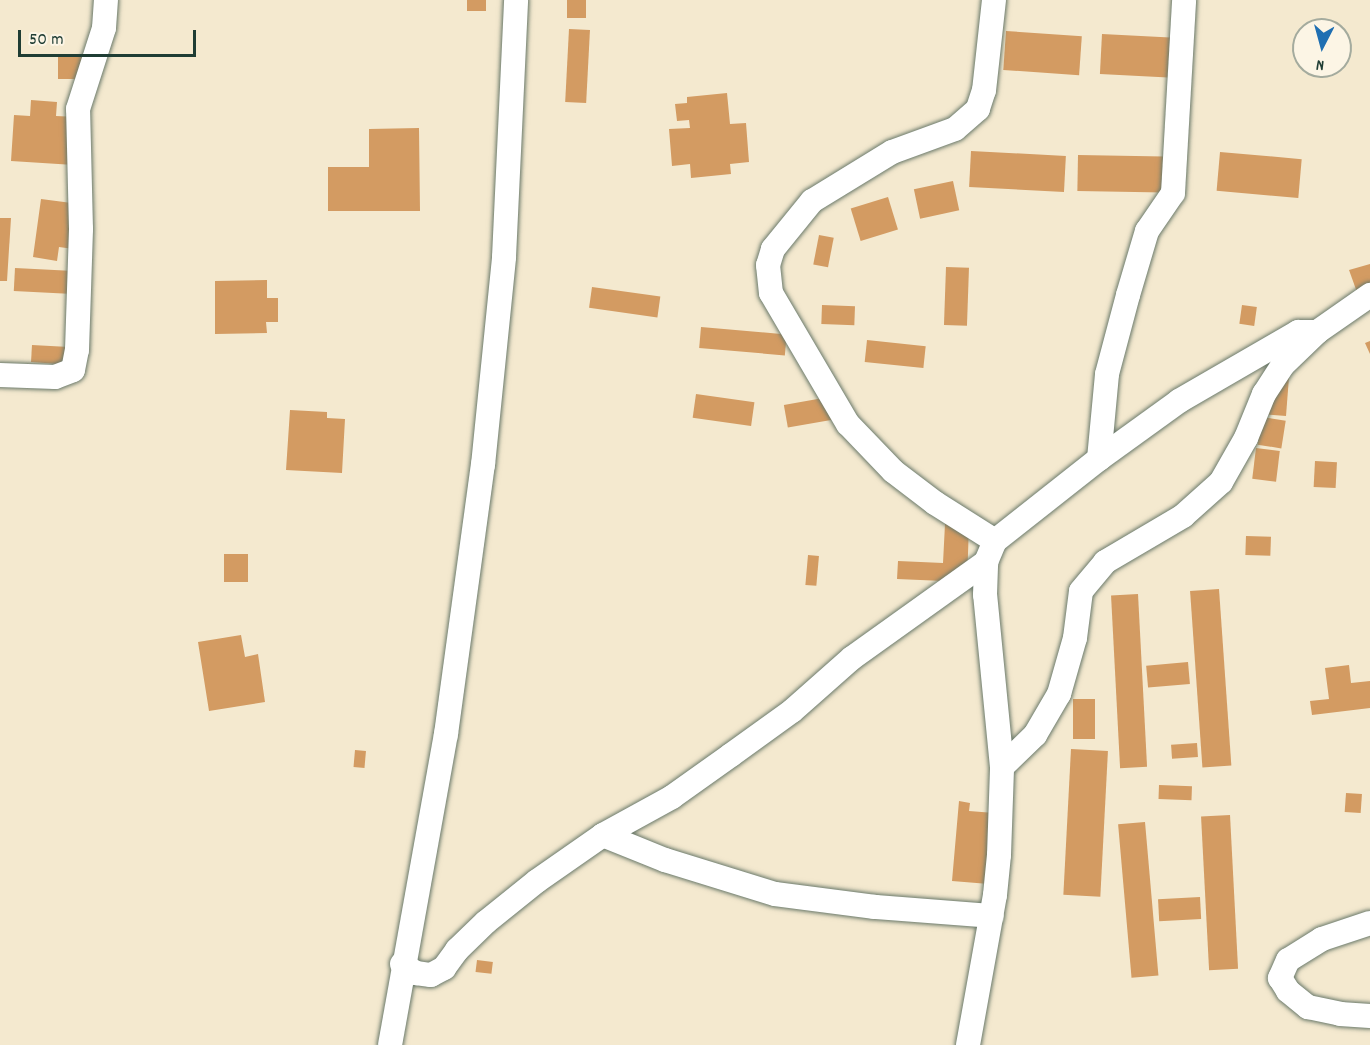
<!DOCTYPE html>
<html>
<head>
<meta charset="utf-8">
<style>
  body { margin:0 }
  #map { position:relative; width:1370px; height:1045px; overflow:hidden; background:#f4e9cf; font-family:Dekko,sans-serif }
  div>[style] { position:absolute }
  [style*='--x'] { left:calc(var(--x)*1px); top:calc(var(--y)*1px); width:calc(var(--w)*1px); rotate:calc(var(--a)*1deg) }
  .building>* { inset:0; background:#d39b62; transform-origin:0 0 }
  .roads { filter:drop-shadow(0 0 2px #6a796a) drop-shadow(0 0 2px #6a796a) }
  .street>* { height:24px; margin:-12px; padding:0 12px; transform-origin:12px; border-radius:12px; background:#fff }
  span { translate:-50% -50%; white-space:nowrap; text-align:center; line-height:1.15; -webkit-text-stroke:4.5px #fcf5e5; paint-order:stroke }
  .north { position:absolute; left:1292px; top:18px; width:60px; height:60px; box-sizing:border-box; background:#fcf5e5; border:2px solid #a4ab9e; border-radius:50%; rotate:186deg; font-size:16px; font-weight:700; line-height:24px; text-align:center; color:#1f3d34 }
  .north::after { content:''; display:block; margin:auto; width:21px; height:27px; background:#1f6fb2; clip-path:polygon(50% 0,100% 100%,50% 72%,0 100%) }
  .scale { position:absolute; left:18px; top:30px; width:178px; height:27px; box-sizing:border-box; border:3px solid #1f3d34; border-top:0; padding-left:8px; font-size:18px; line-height:21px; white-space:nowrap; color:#1f3d34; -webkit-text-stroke:4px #fcf5e5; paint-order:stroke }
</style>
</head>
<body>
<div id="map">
  <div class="building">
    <div style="left:467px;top:0;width:19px;height:11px"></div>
    <div style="left:567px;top:0;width:19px;height:18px"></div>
    <div style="left:569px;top:29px;width:21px;height:73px;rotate:3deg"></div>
    <div style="left:1006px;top:31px;width:76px;height:39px;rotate:4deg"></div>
    <div style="left:1102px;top:34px;width:73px;height:40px;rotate:3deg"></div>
    <div style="left:89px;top:57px;width:22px;height:31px;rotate:90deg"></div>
    <div style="clip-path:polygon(727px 93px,730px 124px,746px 123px,749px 162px,730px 164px,731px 174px,691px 178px,690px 164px,672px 166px,669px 129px,690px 128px,689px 120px,677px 121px,675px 104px,687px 103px,687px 97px)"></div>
    <div style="clip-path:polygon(31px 100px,57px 102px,56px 116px,77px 117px,74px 165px,11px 161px,14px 115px,30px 116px)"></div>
    <div style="clip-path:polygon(419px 128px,420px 211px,328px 211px,328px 167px,369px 167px,369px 129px)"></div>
    <div style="left:971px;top:151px;width:95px;height:36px;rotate:3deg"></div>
    <div style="left:1220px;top:152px;width:82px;height:39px;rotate:5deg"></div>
    <div style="left:1078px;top:155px;width:86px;height:36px;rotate:1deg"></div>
    <div style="left:953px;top:181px;width:30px;height:40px;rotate:78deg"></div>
    <div style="left:888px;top:197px;width:34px;height:39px;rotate:73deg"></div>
    <div style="clip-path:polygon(41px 199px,87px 205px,81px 250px,59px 247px,57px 261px,33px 257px)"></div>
    <div style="clip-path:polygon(0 218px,11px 218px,7px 281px,0 281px)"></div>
    <div style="left:819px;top:235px;width:15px;height:30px;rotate:11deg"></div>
    <div style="clip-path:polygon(1370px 264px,1370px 291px,1358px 295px,1349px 270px)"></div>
    <div style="left:946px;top:267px;width:23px;height:58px;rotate:2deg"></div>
    <div style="left:15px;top:268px;width:59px;height:23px;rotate:3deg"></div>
    <div style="clip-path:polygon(267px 280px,267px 298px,278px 298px,278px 322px,266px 322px,267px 333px,215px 334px,215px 281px)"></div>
    <div style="left:592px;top:287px;width:69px;height:21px;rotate:8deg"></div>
    <div style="left:822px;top:305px;width:33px;height:19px;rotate:2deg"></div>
    <div style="left:1242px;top:305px;width:15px;height:19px;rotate:8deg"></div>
    <div style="left:701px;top:327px;width:86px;height:21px;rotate:5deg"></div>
    <div style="left:867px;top:340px;width:59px;height:22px;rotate:6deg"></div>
    <div style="clip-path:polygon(1370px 341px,1370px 354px,1365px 343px)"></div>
    <div style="clip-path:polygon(32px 345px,69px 347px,85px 366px,31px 362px)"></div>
    <div style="clip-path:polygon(1289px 377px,1286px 416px,1261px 414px)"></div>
    <div style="left:696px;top:394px;width:59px;height:24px;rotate:8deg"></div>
    <div style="left:840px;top:395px;width:23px;height:57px;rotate:80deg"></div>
    <div style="clip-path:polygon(290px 410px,327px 412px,327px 418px,345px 419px,342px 473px,286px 470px)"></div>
    <div style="left:1262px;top:417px;width:24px;height:28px;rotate:9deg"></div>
    <div style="left:1256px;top:448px;width:24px;height:31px;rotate:7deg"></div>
    <div style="left:1315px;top:461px;width:22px;height:26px;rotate:3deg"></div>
    <div style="clip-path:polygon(945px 524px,969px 525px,967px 582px,897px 579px,898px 561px,943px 563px)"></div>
    <div style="left:1246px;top:536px;width:25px;height:19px;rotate:2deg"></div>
    <div style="left:224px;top:554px;width:24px;height:28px"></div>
    <div style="left:808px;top:555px;width:11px;height:30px;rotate:5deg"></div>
    <div style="left:1219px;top:589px;width:177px;height:29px;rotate:86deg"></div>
    <div style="left:1138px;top:594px;width:173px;height:27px;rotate:87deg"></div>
    <div style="clip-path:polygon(241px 635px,245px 657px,258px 654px,265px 702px,209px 711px,198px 642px)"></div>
    <div style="left:1188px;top:662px;width:22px;height:42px;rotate:85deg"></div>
    <div style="clip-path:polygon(1349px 665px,1351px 683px,1370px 681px,1370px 708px,1312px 715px,1310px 701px,1329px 699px,1325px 668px)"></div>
    <div style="left:1073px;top:699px;width:22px;height:40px"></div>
    <div style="left:1197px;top:743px;width:14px;height:26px;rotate:86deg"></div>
    <div style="left:1071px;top:749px;width:37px;height:146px;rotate:3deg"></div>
    <div style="left:355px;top:750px;width:11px;height:17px;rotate:5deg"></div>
    <div style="left:1159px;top:785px;width:33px;height:14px;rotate:2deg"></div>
    <div style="left:1346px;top:793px;width:16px;height:19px;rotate:4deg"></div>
    <div style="clip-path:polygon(959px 801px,970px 803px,969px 811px,1007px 814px,1001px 885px,952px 881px)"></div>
    <div style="left:1230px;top:815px;width:154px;height:29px;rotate:87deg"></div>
    <div style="left:1145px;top:822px;width:154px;height:27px;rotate:85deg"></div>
    <div style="left:1200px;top:897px;width:22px;height:42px;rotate:87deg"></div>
    <div style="left:477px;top:960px;width:16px;height:12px;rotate:7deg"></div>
  </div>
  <div class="roads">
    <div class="street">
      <div style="--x:994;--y:0;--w:91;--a:96.3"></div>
      <div style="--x:984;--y:90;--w:20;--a:108"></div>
      <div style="--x:978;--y:109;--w:30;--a:139"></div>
      <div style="--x:955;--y:129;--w:67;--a:159.9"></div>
      <div style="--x:892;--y:152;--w:94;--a:148.5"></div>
      <div style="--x:812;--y:201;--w:62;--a:129.1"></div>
      <div style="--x:773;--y:249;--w:17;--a:107"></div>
      <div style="--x:768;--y:265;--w:28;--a:84"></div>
      <div style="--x:771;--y:293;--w:152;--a:59.6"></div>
      <div style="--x:848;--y:424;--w:65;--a:46.2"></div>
      <div style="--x:893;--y:471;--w:53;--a:37.3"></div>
      <div style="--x:935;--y:503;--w:71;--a:32.3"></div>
      <div style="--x:0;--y:375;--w:55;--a:2.1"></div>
      <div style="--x:55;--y:377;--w:19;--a:-21"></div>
      <div style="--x:73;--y:370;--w:20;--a:-79"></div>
      <div style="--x:77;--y:350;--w:121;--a:-88.1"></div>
      <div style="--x:81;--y:229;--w:120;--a:-91.4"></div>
      <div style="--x:78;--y:109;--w:85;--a:-72.2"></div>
      <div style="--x:104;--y:28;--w:28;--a:-86"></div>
      <div style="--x:1099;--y:459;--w:85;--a:-84.6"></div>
      <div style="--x:1107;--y:374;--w:82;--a:-75.1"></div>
      <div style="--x:1128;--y:295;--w:67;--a:-73.5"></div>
      <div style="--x:1147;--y:231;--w:46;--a:-55.6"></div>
      <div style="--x:1173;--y:193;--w:193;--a:-86.7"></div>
      <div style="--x:1002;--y:767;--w:46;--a:-44.1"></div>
      <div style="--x:1035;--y:735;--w:48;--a:-59.7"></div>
      <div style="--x:1059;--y:694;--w:58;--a:-74.1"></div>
      <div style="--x:1075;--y:638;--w:47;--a:-82.7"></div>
      <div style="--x:1081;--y:591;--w:38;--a:-50"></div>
      <div style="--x:1105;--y:562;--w:91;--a:-30.5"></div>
      <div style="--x:1183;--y:516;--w:51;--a:-41.8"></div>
      <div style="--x:1221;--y:482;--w:51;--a:-60.4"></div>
      <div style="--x:1246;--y:438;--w:48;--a:-67.8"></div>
      <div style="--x:1264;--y:394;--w:35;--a:-57"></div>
      <div style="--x:1283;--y:365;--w:47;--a:-44.1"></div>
      <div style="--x:1317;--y:332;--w:65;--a:-34.9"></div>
      <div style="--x:603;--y:835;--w:67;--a:22"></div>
      <div style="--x:665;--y:860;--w:115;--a:17.2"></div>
      <div style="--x:775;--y:894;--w:101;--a:7.4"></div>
      <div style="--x:875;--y:907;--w:117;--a:4.4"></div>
      <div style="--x:1370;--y:923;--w:51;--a:161.6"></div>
      <div style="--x:1322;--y:939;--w:40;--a:148"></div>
      <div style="--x:1288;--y:960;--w:20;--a:114"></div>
      <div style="--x:1280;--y:978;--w:15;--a:58"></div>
      <div style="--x:1288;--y:991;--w:26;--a:39"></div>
      <div style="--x:1308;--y:1007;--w:33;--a:12"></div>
      <div style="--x:1340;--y:1014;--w:30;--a:4"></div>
      <div style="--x:402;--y:964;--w:17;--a:33"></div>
      <div style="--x:416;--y:973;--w:15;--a:8"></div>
      <div style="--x:431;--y:975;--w:15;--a:-28"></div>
      <div style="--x:444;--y:968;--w:22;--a:-54"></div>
      <div style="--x:457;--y:950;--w:40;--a:-44"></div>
      <div style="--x:486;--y:922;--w:65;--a:-38.8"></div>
      <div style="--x:537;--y:881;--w:80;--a:-34.9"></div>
      <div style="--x:603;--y:835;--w:79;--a:-28.8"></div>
      <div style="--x:672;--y:797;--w:72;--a:-35.4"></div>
      <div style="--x:731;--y:755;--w:75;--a:-35.8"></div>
      <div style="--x:792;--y:711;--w:80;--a:-41.5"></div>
      <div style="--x:852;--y:658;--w:165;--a:-35.6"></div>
      <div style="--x:390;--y:1045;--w:316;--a:-79.8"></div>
      <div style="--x:446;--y:734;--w:272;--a:-82.2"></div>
      <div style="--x:483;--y:465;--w:209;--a:-84.2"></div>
      <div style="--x:504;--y:257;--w:257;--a:-87.3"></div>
      <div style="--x:968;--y:1045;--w:152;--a:-79.8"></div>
      <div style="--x:995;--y:895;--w:40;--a:-84.3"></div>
      <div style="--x:999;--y:855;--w:88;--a:-88"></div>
      <div style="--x:1002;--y:767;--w:173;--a:-95.6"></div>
      <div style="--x:985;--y:595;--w:33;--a:-88"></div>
      <div style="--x:986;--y:562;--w:23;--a:-67"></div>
      <div style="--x:995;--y:541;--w:132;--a:-38.3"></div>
      <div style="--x:1099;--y:459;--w:99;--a:-35.9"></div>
      <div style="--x:1179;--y:401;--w:138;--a:-30.1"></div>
      <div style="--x:1298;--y:332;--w:19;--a:0"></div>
    </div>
  </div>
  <div class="north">N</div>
  <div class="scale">50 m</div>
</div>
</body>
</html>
